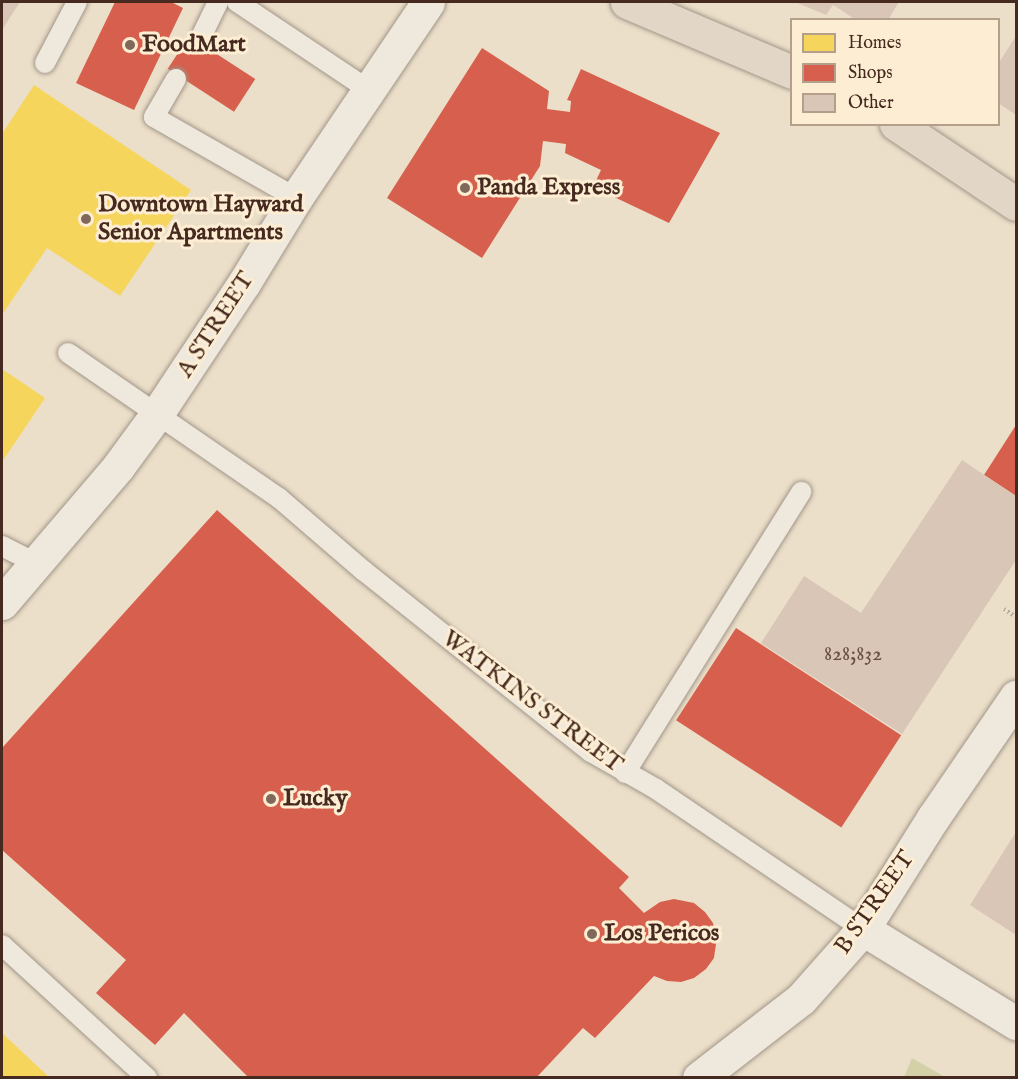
<!DOCTYPE html>
<html>
<head>
<meta charset="utf-8">
<style>
  body { margin:0 }
  #map { position:relative; width:1018px; height:1079px; overflow:hidden; background:#ecdfc9; font-family:"IM FELL English",serif }
  div>[style] { position:absolute }
  [style*='--x'] { left:calc(var(--x)*1px); top:calc(var(--y)*1px); width:calc(var(--w)*1px); rotate:calc(var(--a)*1deg) }
  .green>* { inset:0; background:#d4d0a8 }
  .homes>* { inset:0; background:#f6d55c }
  .shops>* { inset:0; background:#d6604d; transform-origin:0 0 }
  .building>* { inset:0; background:#d9c6b7 }
  .path>* { height:4px; margin-top:-2px; transform-origin:0; background:repeating-linear-gradient(90deg,#b0a99f 0 1.5px,transparent 0 4.5px) }
  .roads { filter:drop-shadow(0 0 2px #a19689) drop-shadow(0 0 2px #a19689) }
  .service>* { height:20px; margin:-10px; padding:0 10px; transform-origin:10px; border-radius:10px; background:#efe8dd }
  .minor>* { height:33px; margin:-16.5px; padding:0 16.5px; transform-origin:16.5px; border-radius:16.5px; background:#efe8dd }
  .secondary>* { height:33px; margin:-16.5px; padding:0 16.5px; transform-origin:16.5px; border-radius:16.5px; background:#efe8dd }
  .primary>* { height:33px; margin:-16.5px; padding:0 16.5px; transform-origin:16.5px; border-radius:16.5px; background:#e2d7c7 }
  .dots>* { width:16px; height:16px; translate:-50% -50%; box-sizing:border-box; border:3px solid #fcedd3; border-radius:50% }
  span { translate:-50% -50%; white-space:nowrap; text-align:center; line-height:1.15; -webkit-text-stroke:6px #fcedd3; paint-order:stroke }
  .number-label { font-size:21px; color:#6b5145 }
  .number-label span { -webkit-text-stroke-width:0 }
  .poi-label { font-size:24px; color:#462a1f; font-weight:700 }
  .left { translate:0 -50%; text-align:left }
  .street-label { font-size:24px; color:#462a1f }
  .frame { position:absolute; inset:0; border:3px solid #462a1f; pointer-events:none }
  .legend { position:absolute; left:790px; top:18px; width:210px; height:108px; box-sizing:border-box; background:#fcedd3; border:2px solid #b39f8b; margin:0; padding:8px 10px; list-style:none; font-size:18px; color:#462a1f }
  .legend li { display:flex; align-items:center; gap:12px; height:30px }
  .legend b { width:30px; border:2px solid #b39f8b }
</style>
</head>
<body>
<div id="map">
  <div class="green">
    <div style="clip-path:polygon(912px 1058px,945px 1077px,904px 1077px)"></div>
  </div>
  <div class="homes">
    <div style="clip-path:polygon(34px 85px,191px 190px,120px 296px,47px 248px,2px 315px,2px 134px)"></div>
    <div style="clip-path:polygon(2px 369px,45px 398px,2px 462px)"></div>
    <div style="clip-path:polygon(2px 1033px,50px 1078px,2px 1078px)"></div>
  </div>
  <div class="shops">
    <div style="clip-path:polygon(115px 2px,171px 2px,183px 8px,134px 110px,76px 83px)"></div>
    <div style="left:189px;top:36px;width:79px;height:39px;rotate:33deg"></div>
    <div style="clip-path:polygon(482px 48px,549px 91px,547px 109px,570px 112px,571px 101px,567px 100px,581px 69px,720px 133px,669px 223px,593px 187px,601px 170px,565px 153px,566px 144px,543px 141px,540px 166px,482px 258px,387px 198px)"></div>
    <div style="clip-path:polygon(1016px 425px,1016px 496px,984px 475px)"></div>
    <div style="clip-path:polygon(217px 510px,629px 877px,619px 888px,644px 913px,660px 902px,674px 899px,694px 903px,705px 912px,713px 923px,717px 937px,714px 958px,706px 969px,694px 978px,681px 982px,667px 981px,654px 976px,595px 1038px,583px 1028px,536px 1078px,249px 1078px,184px 1013px,155px 1045px,96px 993px,126px 960px,2px 850px,2px 748px)"></div>
    <div style="left:736px;top:628px;width:197px;height:110px;rotate:33deg"></div>
  </div>
  <div class="building">
    <div style="clip-path:polygon(2px 2px,20px 2px,2px 30px)"></div>
    <div style="clip-path:polygon(795px 2px,899px 2px,888px 20px,856px 20px,833px 5px,826px 15px)"></div>
    <div style="clip-path:polygon(1016px 36px,1016px 115px,998px 103px,998px 64px)"></div>
    <div style="clip-path:polygon(962px 460px,1016px 496px,1016px 560px,902px 734px,761px 643px,804px 576px,861px 613px)"></div>
    <div style="clip-path:polygon(1016px 832px,1016px 935px,970px 905px)"></div>
  </div>
  <div class="path">
    <div style="--x:1004;--y:609;--w:14;--a:34"></div>
  </div>
  <div class="roads">
    <div class="service">
      <div style="--x:237;--y:2;--w:159;--a:33.7"></div>
      <div style="--x:202;--y:35;--w:37;--a:-64"></div>
      <div style="--x:45;--y:63;--w:69;--a:-62.3"></div>
      <div style="--x:176;--y:79;--w:44;--a:120.1"></div>
      <div style="--x:154;--y:117;--w:163;--a:29.7"></div>
      <div style="--x:68;--y:353;--w:256;--a:34.5"></div>
      <div style="--x:279;--y:498;--w:112;--a:40.7"></div>
      <div style="--x:364;--y:571;--w:290;--a:38.6"></div>
      <div style="--x:591;--y:752;--w:75;--a:29.6"></div>
      <div style="--x:656;--y:789;--w:250;--a:34.1"></div>
      <div style="--x:2;--y:546;--w:38;--a:27"></div>
      <div style="--x:625;--y:773;--w:332;--a:-57.9"></div>
      <div style="--x:2;--y:945;--w:197;--a:42.5"></div>
    </div>
    <div class="minor">
      <div style="--x:863;--y:929;--w:180;--a:31.6"></div>
      <div style="--x:699;--y:1078;--w:129;--a:-37.8"></div>
      <div style="--x:801;--y:999;--w:94;--a:-48.5"></div>
      <div style="--x:863;--y:929;--w:131;--a:-57.8"></div>
      <div style="--x:933;--y:818;--w:147;--a:-55.6"></div>
    </div>
    <div class="secondary">
      <div style="--x:2;--y:603;--w:179;--a:-49.5"></div>
      <div style="--x:118;--y:467;--w:66;--a:-53.7"></div>
      <div style="--x:157;--y:414;--w:157;--a:-56.4"></div>
      <div style="--x:244;--y:283;--w:100;--a:-58.5"></div>
      <div style="--x:296;--y:198;--w:236;--a:-56"></div>
    </div>
    <div class="primary">
      <div style="--x:627;--y:2;--w:179;--a:23"></div>
      <div style="--x:896;--y:124;--w:144;--a:33.7"></div>
    </div>
  </div>
  <div class="dots">
    <div style="left:130px;top:45px;background:#80695a"></div>
    <div style="left:465px;top:188px;background:#80695a"></div>
    <div style="left:86px;top:219px;background:#80695a"></div>
    <div style="left:271px;top:799px;background:#80695a"></div>
    <div style="left:592px;top:934px;background:#80695a"></div>
  </div>
  <div class="number-label">
    <span style="left:853px;top:655px">828;832</span>
  </div>
  <div class="poi-label">
    <span class="left" style="left:142px;top:45px">FoodMart</span>
    <span class="left" style="left:477px;top:188px">Panda Express</span>
    <span class="left" style="left:98px;top:219px">Downtown Hayward<br>Senior Apartments</span>
    <span class="left" style="left:283px;top:799px">Lucky</span>
    <span class="left" style="left:604px;top:934px">Los Pericos</span>
  </div>
  <div class="street-label">
    <span style="left:216px;top:325px;rotate:-57deg">A STREET</span>
    <span style="left:532px;top:702px;rotate:37deg">WATKINS STREET</span>
    <span style="left:875px;top:903px;rotate:-55deg">B STREET</span>
  </div>
  <div class="frame"></div>
  <ul class="legend">
  <li><b style="height:16px;background:#f6d55c"></b>Homes</li>
  <li><b style="height:16px;background:#d6604d"></b>Shops</li>
  <li><b style="height:16px;background:#d9c6b7"></b>Other</li>
  </ul>
</div>
</body>
</html>
